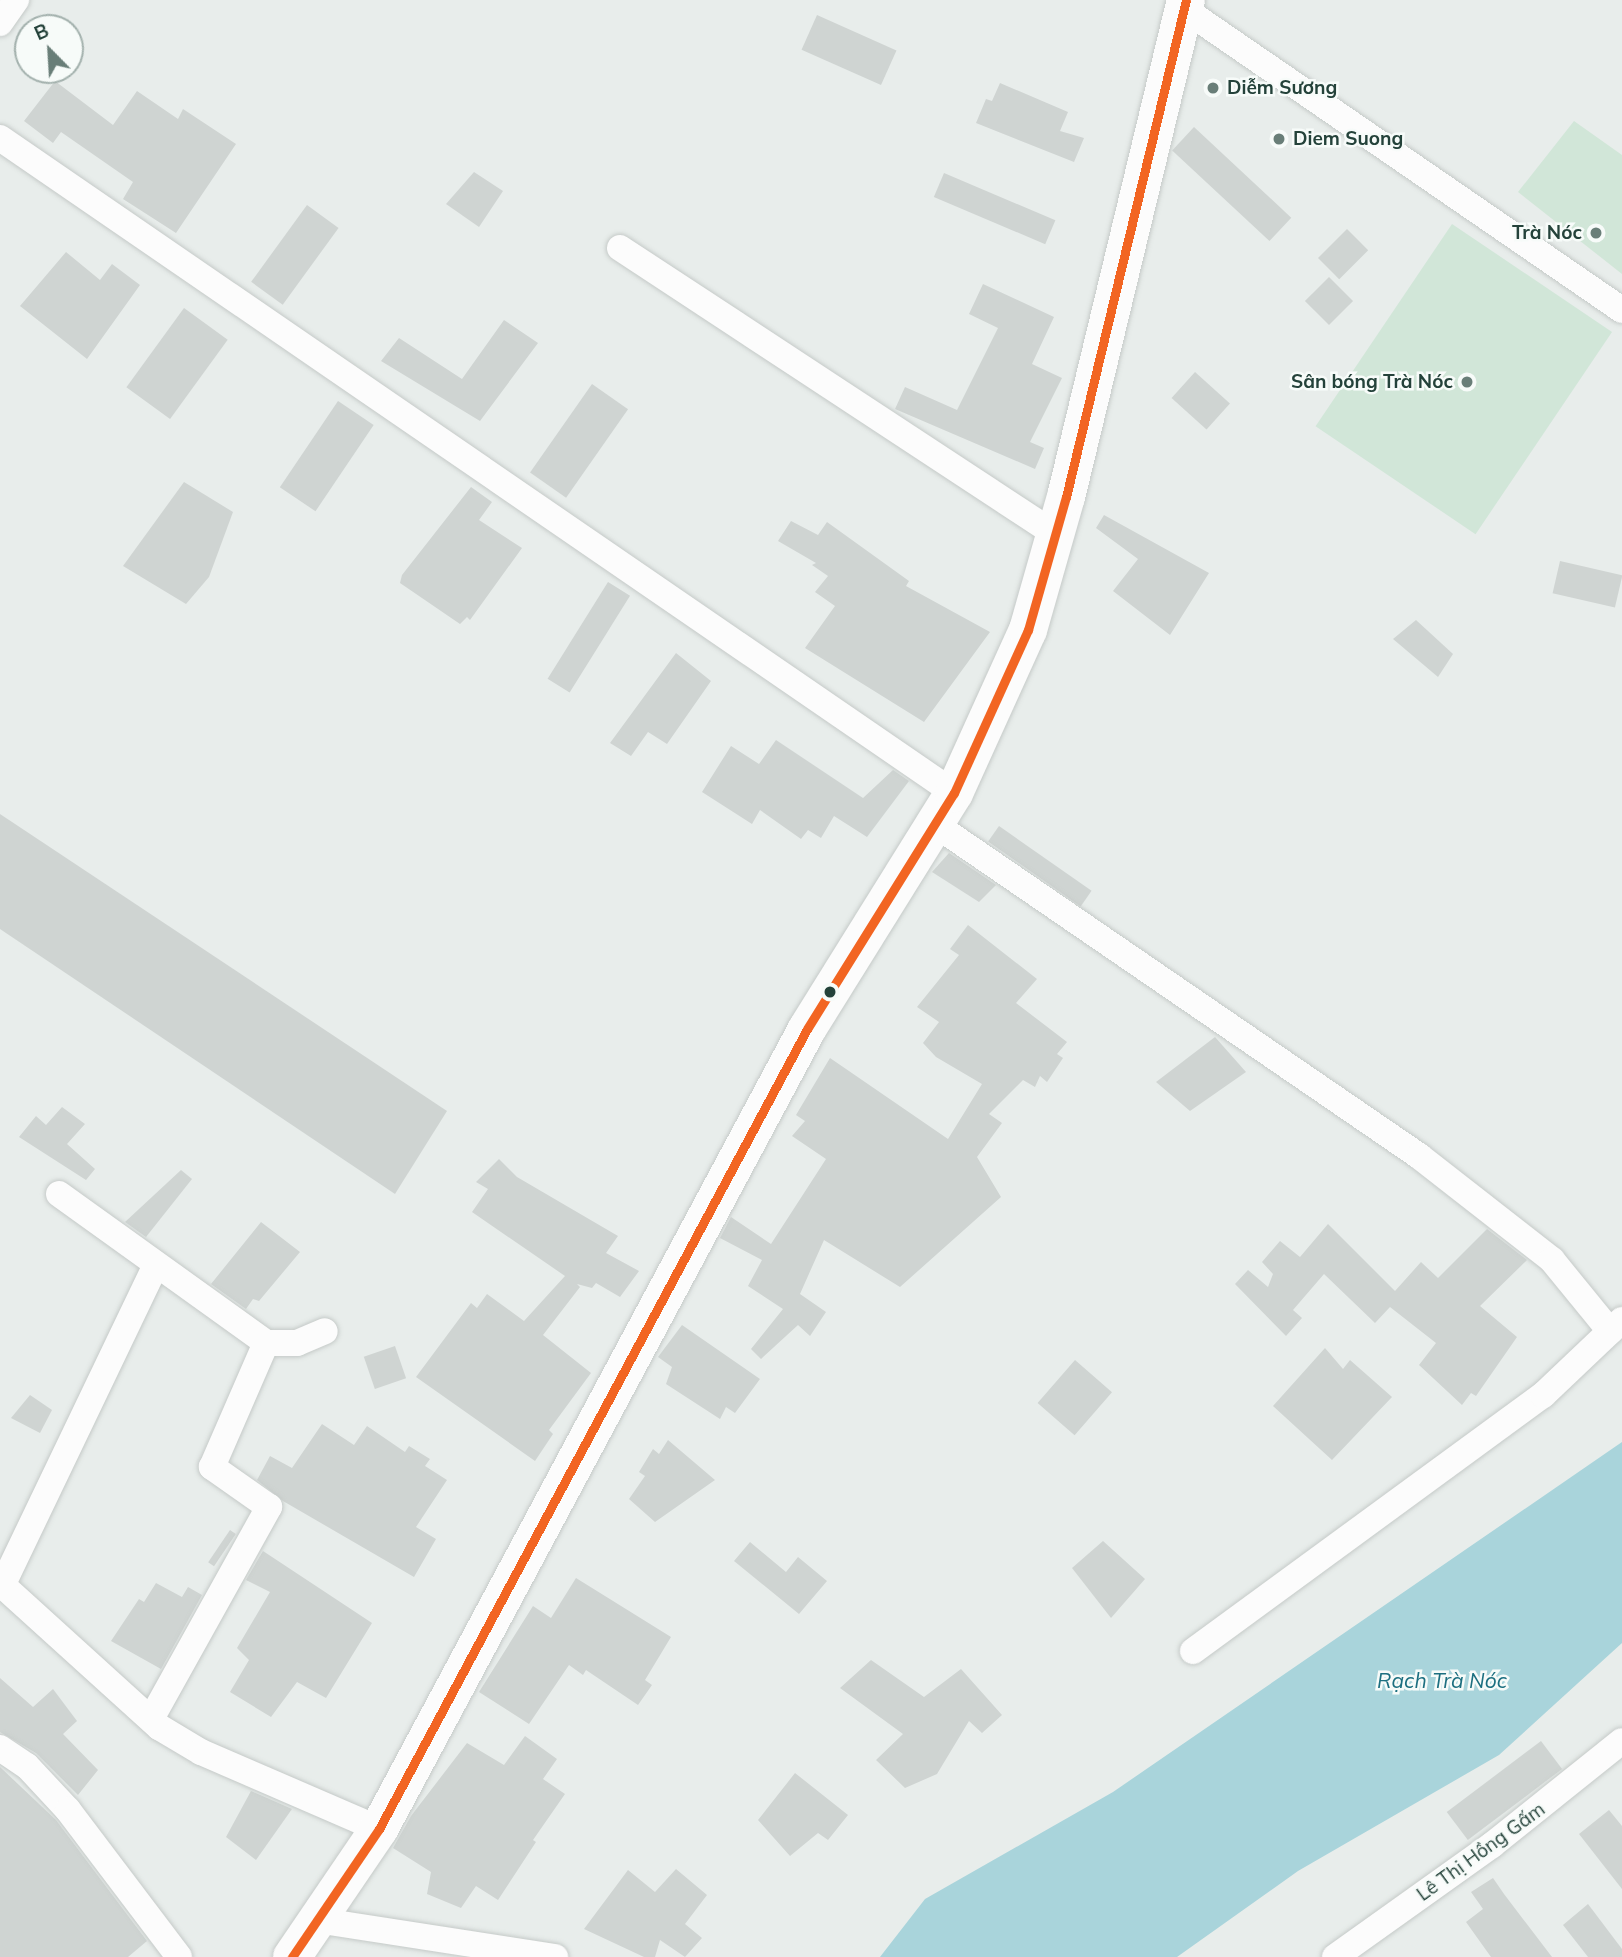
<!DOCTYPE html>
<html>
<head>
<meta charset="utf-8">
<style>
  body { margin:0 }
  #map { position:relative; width:1622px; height:1957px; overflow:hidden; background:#e8edeb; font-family:Mulish,sans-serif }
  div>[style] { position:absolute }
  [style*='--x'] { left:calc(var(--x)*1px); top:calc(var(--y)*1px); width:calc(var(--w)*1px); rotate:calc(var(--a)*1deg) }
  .green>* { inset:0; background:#d1e6d8; transform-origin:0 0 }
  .water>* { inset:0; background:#a9d4db }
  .building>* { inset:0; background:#cfd4d2; transform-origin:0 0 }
  .roads { filter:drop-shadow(0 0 2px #c5cac8) drop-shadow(0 0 2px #c5cac8) }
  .street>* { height:26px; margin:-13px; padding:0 13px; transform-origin:13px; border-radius:13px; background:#fcfcfc }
  .secondary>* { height:38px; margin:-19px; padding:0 19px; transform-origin:19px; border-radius:19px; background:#fcfcfc }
  .bus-1>* { height:9px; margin:-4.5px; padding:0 4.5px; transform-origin:4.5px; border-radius:4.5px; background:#f26522 }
  .dots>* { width:19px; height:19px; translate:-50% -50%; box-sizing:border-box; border:4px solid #f7fbf9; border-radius:50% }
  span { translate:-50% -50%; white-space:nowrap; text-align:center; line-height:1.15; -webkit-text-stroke:5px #f7fbf9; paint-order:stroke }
  .poi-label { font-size:19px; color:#24423a; font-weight:700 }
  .left { translate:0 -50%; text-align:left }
  .right { translate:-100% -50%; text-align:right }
  .street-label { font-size:19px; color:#24423a }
  .water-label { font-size:21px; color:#1c6f80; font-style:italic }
  .north { position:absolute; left:14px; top:14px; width:70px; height:70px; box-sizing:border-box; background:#f7fbf9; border:2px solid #a3b1ad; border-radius:50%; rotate:336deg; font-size:19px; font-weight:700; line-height:28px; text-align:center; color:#24423a }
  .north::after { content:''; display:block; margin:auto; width:24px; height:32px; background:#697e78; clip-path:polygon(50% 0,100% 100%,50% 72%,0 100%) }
</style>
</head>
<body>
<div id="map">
  <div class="green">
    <div style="clip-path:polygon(1574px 121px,1622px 155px,1622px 274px,1518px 192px)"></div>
    <div style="left:1452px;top:224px;width:193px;height:244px;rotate:34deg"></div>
  </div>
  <div class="water">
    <div style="clip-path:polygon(1622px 1442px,1622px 1643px,1499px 1755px,1298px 1871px,1177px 1957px,880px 1957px,925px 1899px,1113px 1792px)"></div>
  </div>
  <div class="building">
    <div style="left:817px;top:15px;width:87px;height:38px;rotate:24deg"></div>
    <div style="clip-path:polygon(55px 81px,113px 125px,137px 91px,178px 119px,183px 109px,236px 144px,176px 233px,123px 199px,133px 182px,61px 132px,53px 143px,24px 121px)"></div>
    <div style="clip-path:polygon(1000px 83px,1068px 112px,1060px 131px,1084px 138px,1074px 162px,976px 123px,986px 99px,992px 101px)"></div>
    <div style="left:1194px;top:127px;width:133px;height:32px;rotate:43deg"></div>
    <div style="clip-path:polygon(474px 172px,503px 191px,479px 227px,446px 204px)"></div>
    <div style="left:944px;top:173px;width:121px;height:26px;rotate:23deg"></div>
    <div style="left:307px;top:205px;width:39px;height:95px;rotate:36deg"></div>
    <div style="left:1347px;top:229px;width:30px;height:41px;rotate:45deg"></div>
    <div style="clip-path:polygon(66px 252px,100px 280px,112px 264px,140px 285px,87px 359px,20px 306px)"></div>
    <div style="left:1329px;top:277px;width:34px;height:34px;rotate:45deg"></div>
    <div style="clip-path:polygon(983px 284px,1054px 317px,1032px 364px,1062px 378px,1030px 442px,1044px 448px,1035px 469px,895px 409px,905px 387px,957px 410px,998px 328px,969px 314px)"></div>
    <div style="left:184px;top:308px;width:54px;height:98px;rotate:36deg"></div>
    <div style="clip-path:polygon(504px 320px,538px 343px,480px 421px,381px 361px,399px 338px,462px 379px)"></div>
    <div style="left:1195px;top:372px;width:47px;height:35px;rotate:42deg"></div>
    <div style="left:592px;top:384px;width:44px;height:108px;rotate:35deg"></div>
    <div style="left:338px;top:401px;width:43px;height:104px;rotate:34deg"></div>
    <div style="clip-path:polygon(184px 482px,233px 512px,209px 577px,186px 604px,123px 566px)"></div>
    <div style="clip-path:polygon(471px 487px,492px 502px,479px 520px,522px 548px,470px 620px,467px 617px,460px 624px,400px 583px,402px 575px)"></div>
    <div style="clip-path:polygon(1104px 515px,1209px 573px,1170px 635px,1113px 591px,1138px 559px,1096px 528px)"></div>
    <div style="clip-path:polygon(791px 521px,818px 535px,827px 522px,909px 581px,906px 586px,990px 632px,924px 722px,805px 648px,835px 606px,815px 592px,828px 576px,812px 565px,816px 563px,778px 541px)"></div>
    <div style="left:1560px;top:561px;width:64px;height:33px;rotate:13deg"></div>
    <div style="left:608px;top:582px;width:26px;height:114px;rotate:32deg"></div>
    <div style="clip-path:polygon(1416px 620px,1453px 654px,1438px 677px,1393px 639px)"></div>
    <div style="clip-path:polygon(676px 653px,711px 681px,667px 744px,648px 732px,631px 756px,610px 743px)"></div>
    <div style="clip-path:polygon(776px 740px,863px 798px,893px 770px,909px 781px,867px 837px,834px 816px,821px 838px,808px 830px,801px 839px,760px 810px,752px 824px,702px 792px,731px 746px,759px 764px)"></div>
    <div style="clip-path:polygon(0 814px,447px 1111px,395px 1194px,0 929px)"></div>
    <div style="left:999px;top:826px;width:113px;height:19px;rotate:35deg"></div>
    <div style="clip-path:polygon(949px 853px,996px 885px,979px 902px,932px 872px)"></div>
    <div style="clip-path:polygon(968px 925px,1037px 979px,1016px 1003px,1067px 1042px,1057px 1054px,1063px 1058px,1047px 1082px,1040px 1076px,1035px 1087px,1023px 1080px,989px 1114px,1002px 1123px,977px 1157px,1001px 1197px,900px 1287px,824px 1240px,800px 1294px,826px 1312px,810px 1336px,798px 1325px,761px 1359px,751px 1349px,783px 1309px,748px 1286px,762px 1260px,720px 1238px,731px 1217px,771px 1244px,826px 1159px,792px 1136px,805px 1121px,796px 1115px,830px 1058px,948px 1139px,982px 1084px,936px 1057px,923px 1043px,939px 1022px,917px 1007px,959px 955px,950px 949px)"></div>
    <div style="clip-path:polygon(1215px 1037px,1246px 1072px,1190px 1111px,1156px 1082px)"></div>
    <div style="clip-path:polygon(62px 1107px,85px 1124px,67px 1144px,95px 1169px,86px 1180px,19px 1137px,36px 1116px,46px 1125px)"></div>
    <div style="clip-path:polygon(499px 1159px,517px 1177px,618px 1236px,606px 1253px,639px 1271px,620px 1297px,596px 1283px,592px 1288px,577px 1284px,580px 1287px,543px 1335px,591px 1373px,549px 1430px,553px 1434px,535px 1461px,416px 1377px,471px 1303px,477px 1308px,487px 1294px,524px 1321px,565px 1276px,472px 1212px,488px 1189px,476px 1182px)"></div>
    <div style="clip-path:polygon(181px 1170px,192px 1179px,146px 1237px,125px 1222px)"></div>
    <div style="clip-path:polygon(261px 1222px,300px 1252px,259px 1301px,253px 1299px,246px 1309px,211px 1284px)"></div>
    <div style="clip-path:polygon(1328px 1224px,1395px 1291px,1421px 1262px,1438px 1278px,1487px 1229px,1527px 1260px,1480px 1306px,1517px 1337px,1476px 1396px,1471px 1393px,1462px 1405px,1419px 1365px,1436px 1343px,1390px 1307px,1375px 1323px,1324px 1274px,1293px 1310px,1302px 1318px,1286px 1336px,1235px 1284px,1248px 1270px,1268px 1287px,1273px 1274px,1262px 1262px,1280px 1241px,1300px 1257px)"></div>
    <div style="clip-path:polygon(682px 1325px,760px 1379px,735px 1413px,726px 1407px,720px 1419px,666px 1384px,672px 1367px,658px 1357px)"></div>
    <div style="left:395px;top:1346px;width:34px;height:33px;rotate:71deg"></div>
    <div style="clip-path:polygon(1325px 1348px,1343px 1369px,1350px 1360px,1392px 1397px,1332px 1460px,1273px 1406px)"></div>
    <div style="left:1075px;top:1360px;width:49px;height:57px;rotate:41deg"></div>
    <div style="clip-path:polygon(30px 1395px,52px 1410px,40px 1433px,11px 1418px)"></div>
    <div style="clip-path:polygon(322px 1424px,354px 1445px,367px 1426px,405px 1452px,409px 1446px,430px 1459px,425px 1466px,447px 1480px,416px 1527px,436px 1539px,414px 1577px,283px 1501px,257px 1480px,270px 1456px,292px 1468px)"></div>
    <div style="clip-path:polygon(668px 1440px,715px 1480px,655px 1522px,629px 1499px,645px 1476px,639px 1472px,653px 1449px,659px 1454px)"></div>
    <div style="left:230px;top:1530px;width:7px;height:39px;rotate:34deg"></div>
    <div style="clip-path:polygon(1103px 1541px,1145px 1579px,1111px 1618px,1072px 1568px)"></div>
    <div style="clip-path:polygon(750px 1542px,786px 1572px,798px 1557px,827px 1581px,799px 1614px,734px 1561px)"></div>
    <div style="clip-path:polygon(263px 1551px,372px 1623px,326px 1698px,297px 1682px,271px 1717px,230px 1692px,249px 1660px,237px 1648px,270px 1592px,246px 1580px)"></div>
    <div style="clip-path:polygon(576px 1578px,671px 1637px,645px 1680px,652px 1685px,638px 1705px,586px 1670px,583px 1675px,569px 1665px,529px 1724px,479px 1692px,533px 1606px,551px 1618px)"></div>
    <div style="clip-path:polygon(156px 1583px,182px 1597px,188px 1587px,202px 1595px,161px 1669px,111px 1641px,139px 1599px,144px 1602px)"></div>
    <div style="clip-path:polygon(871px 1660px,924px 1697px,961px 1669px,1002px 1715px,982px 1733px,969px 1721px,937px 1774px,905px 1788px,876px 1760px,903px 1734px,840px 1688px)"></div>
    <div style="clip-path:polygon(0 1678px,33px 1707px,53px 1689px,77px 1721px,63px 1734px,98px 1770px,78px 1795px,36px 1753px,0 1732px)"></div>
    <div style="clip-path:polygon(525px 1736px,557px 1759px,543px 1779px,565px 1794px,533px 1840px,536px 1842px,498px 1900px,476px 1886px,461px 1908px,427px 1894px,431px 1872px,393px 1848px,411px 1816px,467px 1743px,504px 1765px)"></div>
    <div style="left:1541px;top:1741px;width:35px;height:118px;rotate:53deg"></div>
    <div style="clip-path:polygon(0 1767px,56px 1820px,147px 1941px,128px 1957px,0 1957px)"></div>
    <div style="clip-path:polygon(795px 1773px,848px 1815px,828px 1840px,818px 1833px,790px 1856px,758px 1820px)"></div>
    <div style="clip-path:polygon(251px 1791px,292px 1809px,256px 1860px,226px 1837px)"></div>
    <div style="clip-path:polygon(1609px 1810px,1622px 1826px,1622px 1889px,1579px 1834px)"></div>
    <div style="clip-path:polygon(676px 1869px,707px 1895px,685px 1924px,702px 1938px,685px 1957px,660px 1940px,655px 1957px,644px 1957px,584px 1929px,628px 1870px,655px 1892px)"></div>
    <div style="clip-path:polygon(1493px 1878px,1504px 1894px,1552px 1957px,1491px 1957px,1466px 1922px,1483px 1909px,1471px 1892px)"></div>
    <div style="clip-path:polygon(1588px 1904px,1622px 1949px,1622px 1957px,1588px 1957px,1563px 1925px)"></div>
  </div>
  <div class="roads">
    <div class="street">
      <div style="--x:1184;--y:9;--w:531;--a:34.5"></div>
      <div style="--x:0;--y:23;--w:28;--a:-55"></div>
      <div style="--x:0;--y:138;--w:1157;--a:34.47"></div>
      <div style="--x:620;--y:248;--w:521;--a:33.32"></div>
      <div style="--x:936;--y:825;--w:586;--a:34.42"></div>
      <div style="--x:1419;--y:1156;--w:169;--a:38"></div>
      <div style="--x:1552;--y:1260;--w:92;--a:50.8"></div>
      <div style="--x:59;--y:1194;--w:255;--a:35.7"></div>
      <div style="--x:266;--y:1343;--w:31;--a:0"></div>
      <div style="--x:297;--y:1343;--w:30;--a:-23"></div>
      <div style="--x:0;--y:1583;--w:215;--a:42.2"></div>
      <div style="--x:159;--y:1727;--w:49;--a:30.8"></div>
      <div style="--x:201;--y:1752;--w:194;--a:23.4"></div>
      <div style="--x:3;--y:1584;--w:354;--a:-64.4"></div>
      <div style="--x:1193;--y:1651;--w:434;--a:-36.2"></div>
      <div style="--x:1543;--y:1395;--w:109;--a:-43.5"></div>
      <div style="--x:151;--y:1719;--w:243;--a:-60.9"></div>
      <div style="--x:269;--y:1507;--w:70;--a:-144.9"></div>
      <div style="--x:212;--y:1467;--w:135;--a:-66.5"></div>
      <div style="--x:0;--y:1748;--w:32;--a:34"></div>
      <div style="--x:27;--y:1766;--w:60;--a:47"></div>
      <div style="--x:68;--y:1810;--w:184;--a:52.9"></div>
      <div style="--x:316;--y:1920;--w:242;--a:8.8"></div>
      <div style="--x:1335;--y:1957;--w:193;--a:-35.5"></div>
      <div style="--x:1492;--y:1845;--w:166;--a:-38.7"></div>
    </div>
    <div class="secondary">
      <div style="--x:292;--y:1957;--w:155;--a:-55.8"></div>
      <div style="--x:379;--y:1829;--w:907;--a:-61.85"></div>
      <div style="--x:807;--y:1029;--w:278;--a:-58.1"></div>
      <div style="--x:954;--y:793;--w:179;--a:-65.6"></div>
      <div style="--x:1028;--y:630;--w:138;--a:-74.1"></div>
      <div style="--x:1066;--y:497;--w:511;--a:-76.43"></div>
    </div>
  </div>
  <div class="bus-1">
    <div style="--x:292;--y:1957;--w:155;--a:-55.8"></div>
    <div style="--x:379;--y:1829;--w:907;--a:-61.85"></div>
    <div style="--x:807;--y:1029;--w:278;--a:-58.1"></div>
    <div style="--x:954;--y:793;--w:179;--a:-65.6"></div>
    <div style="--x:1028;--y:630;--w:138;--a:-74.1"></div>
    <div style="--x:1066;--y:497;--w:511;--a:-76.43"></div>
  </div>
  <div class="dots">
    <div style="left:1213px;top:88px;background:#697e78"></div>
    <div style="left:1279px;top:139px;background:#697e78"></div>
    <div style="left:1596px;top:233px;background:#697e78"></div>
    <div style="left:1467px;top:382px;background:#697e78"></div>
    <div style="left:830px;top:992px;background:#24423a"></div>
  </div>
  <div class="poi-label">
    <span class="left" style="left:1227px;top:88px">Diễm Sương</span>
    <span class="left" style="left:1293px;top:139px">Diem Suong</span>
    <span class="right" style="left:1582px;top:233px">Trà Nóc</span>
    <span class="right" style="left:1453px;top:382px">Sân bóng Trà Nóc</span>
  </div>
  <div class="street-label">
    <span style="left:1481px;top:1852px;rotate:-36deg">Lê Thị Hồng Gấm</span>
  </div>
  <div class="water-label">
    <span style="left:1442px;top:1680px">Rạch Trà Nóc</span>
  </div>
  <div class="north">B</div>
</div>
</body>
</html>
